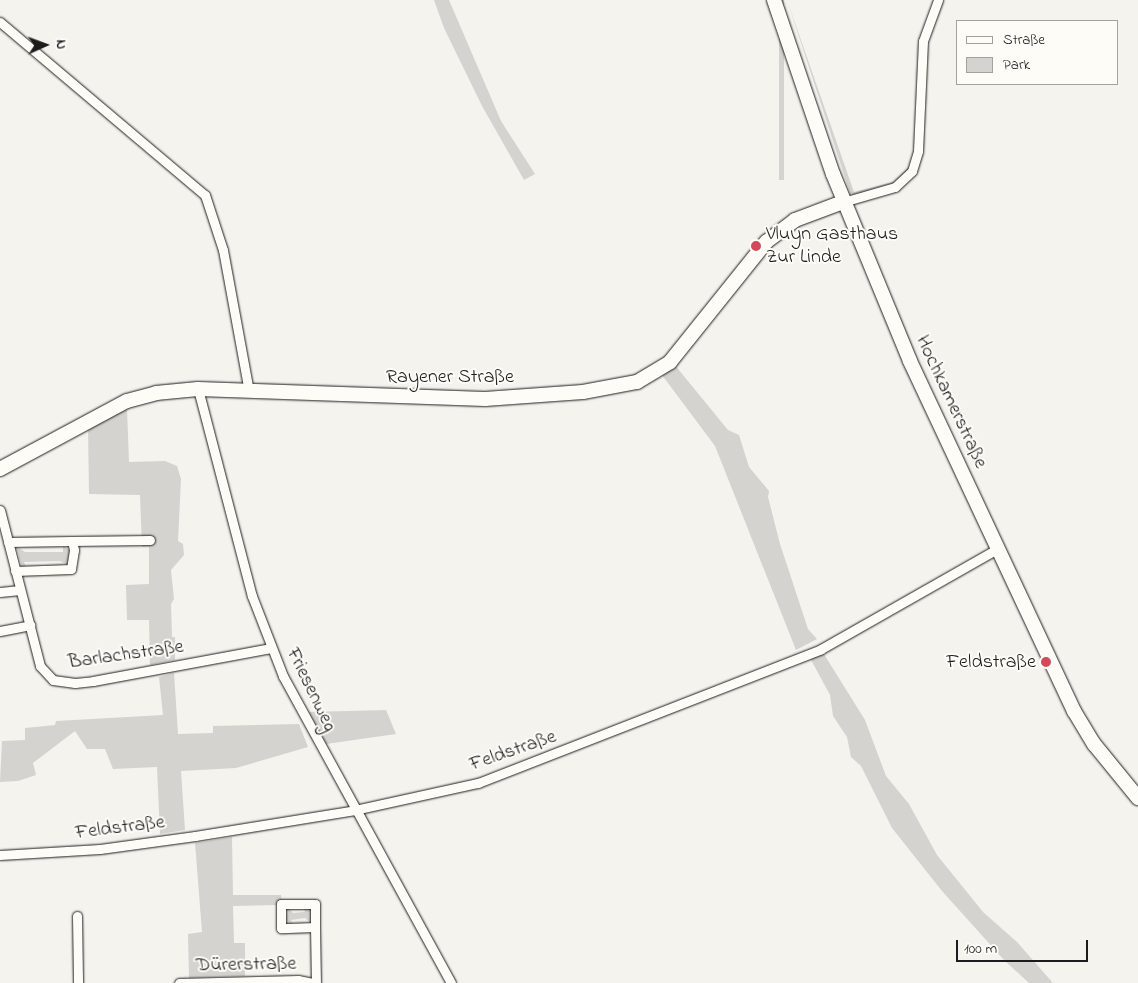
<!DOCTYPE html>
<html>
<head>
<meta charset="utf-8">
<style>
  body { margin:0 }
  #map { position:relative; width:1138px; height:983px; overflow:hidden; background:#f4f3ee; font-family:"Indie Flower",sans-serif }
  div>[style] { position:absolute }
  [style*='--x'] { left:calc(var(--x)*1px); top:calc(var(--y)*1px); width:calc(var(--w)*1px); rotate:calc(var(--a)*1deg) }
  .green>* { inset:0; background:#d4d3cf; transform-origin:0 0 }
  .roads { filter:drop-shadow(0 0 1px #1c1c1c) drop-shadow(0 0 1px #1c1c1c) }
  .street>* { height:9px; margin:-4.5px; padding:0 4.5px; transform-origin:4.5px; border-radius:4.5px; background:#fdfcf7 }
  .secondary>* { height:14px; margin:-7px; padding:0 7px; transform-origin:7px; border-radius:7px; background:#fdfcf7 }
  .dots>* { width:14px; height:14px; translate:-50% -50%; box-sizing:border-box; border:2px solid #fdfcf7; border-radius:50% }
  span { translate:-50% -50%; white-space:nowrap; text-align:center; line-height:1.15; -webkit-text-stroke:4px #fdfcf7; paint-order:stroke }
  .poi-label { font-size:20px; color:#1c1c1c }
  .left { translate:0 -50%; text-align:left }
  .right { translate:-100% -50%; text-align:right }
  .street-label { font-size:20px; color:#1c1c1c }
  .legend { position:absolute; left:956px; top:20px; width:162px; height:65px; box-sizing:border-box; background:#fdfcf7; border:1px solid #a3a29f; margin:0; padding:6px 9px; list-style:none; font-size:15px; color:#1c1c1c }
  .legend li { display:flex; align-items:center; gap:10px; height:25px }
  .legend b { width:25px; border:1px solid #a3a29f }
  .north { position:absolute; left:20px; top:20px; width:50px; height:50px; -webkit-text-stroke:4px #fdfcf7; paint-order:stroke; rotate:88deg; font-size:14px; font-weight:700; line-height:20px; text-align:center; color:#1c1c1c }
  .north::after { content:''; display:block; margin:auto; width:18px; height:22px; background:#1c1c1c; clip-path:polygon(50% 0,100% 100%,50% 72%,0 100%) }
  .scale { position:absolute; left:956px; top:940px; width:132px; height:22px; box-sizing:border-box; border:2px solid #1c1c1c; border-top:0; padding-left:6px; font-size:15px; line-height:18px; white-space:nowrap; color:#1c1c1c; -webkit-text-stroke:4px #fdfcf7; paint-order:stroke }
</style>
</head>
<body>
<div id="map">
  <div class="green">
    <div style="clip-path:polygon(434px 0,449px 0,501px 121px,535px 174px,524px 180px,482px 106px,444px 28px)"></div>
    <div style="left:779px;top:0;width:5px;height:180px"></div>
    <div style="clip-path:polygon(787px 0,854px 192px,893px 182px,913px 163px,898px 182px,854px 195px,850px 193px)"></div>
    <div style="clip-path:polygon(674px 364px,728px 430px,739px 435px,749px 467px,769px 491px,768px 497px,780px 544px,808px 629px,817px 639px,796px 650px,715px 446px,662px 375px)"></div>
    <div style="clip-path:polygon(127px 409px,129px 462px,165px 461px,177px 466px,181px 479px,178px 541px,183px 544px,184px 555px,171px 570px,174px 599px,171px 604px,172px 637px,175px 637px,175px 660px,150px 665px,149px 620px,127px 620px,126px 585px,149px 584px,149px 547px,142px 547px,140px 495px,89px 494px,88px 427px)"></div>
    <div style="clip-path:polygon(16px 546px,25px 552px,63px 552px,63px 546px,70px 550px,68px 565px,60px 561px,24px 562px,26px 567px,22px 568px)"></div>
    <div style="clip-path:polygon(822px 651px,865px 720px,886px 776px,909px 804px,937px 855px,983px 912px,1017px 942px,1053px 983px,1029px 983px,1005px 961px,942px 891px,892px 828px,861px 766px,851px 757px,847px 737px,833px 716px,830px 695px,810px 658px)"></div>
    <div style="clip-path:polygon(174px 673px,178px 734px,213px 733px,213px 726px,299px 724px,308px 747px,236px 768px,181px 771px,185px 830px,160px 834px,157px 767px,113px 769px,105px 749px,87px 749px,75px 731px,33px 763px,36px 775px,18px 781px,0 782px,2px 741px,25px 740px,25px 728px,55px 725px,56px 721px,163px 715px,159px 677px)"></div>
    <div style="clip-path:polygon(386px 710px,396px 734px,326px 744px,309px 712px)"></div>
    <div style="clip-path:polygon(232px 837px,233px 895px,281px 895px,282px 901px,278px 905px,233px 906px,234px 943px,245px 943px,245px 976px,189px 978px,188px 934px,202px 932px,195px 843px)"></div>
    <div style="clip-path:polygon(303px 906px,311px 908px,311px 923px,305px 918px,291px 920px,293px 925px,285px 922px,288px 907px,293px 913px,305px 912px)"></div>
  </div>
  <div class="roads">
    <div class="street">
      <div style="--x:0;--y:22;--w:268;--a:40.2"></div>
      <div style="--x:205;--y:195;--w:58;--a:71.9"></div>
      <div style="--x:223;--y:250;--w:143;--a:79.6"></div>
      <div style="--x:843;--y:202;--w:54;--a:-16.1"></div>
      <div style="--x:895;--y:187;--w:23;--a:-43"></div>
      <div style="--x:912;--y:171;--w:21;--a:-73"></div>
      <div style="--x:918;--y:151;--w:110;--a:-87.4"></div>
      <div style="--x:923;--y:41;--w:44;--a:-69.9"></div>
      <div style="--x:198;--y:389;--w:214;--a:75.4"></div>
      <div style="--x:252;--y:596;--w:86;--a:68.8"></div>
      <div style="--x:283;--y:676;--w:350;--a:61.3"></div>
      <div style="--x:0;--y:510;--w:161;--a:75.6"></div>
      <div style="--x:40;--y:666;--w:19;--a:47"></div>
      <div style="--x:53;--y:680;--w:22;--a:8"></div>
      <div style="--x:75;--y:683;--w:18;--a:-6"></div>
      <div style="--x:93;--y:681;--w:181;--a:-10.5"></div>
      <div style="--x:72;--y:541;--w:78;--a:-0.7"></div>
      <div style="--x:8;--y:542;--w:64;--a:-0.9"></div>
      <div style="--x:72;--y:541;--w:9;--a:77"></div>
      <div style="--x:74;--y:550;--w:19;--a:99"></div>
      <div style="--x:71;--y:569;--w:56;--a:178"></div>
      <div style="--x:0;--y:592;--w:20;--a:-6"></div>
      <div style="--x:0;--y:631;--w:31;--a:-11"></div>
      <div style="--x:0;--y:855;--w:100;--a:-3.4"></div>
      <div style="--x:100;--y:849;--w:96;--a:-7.8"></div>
      <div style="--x:195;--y:836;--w:162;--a:-9.2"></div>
      <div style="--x:355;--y:810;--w:126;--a:-12.4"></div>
      <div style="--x:478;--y:783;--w:368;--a:-21.3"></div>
      <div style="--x:821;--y:649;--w:202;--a:-29.6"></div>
      <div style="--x:77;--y:916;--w:67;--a:89.1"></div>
      <div style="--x:315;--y:927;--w:34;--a:178"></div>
      <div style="--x:281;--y:928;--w:24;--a:-90"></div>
      <div style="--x:281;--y:904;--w:34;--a:0"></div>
      <div style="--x:315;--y:904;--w:23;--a:90"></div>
      <div style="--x:315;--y:927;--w:56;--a:89"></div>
      <div style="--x:179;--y:983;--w:119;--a:-1.4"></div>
      <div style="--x:298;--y:980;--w:15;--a:11"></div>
    </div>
    <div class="secondary">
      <div style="--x:774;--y:0;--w:184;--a:71.3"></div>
      <div style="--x:833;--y:174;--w:202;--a:67.6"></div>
      <div style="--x:910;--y:361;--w:387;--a:64.9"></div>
      <div style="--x:1074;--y:711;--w:39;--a:59"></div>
      <div style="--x:1094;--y:744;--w:70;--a:50.8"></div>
      <div style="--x:0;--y:469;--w:144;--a:-28.2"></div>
      <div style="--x:127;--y:401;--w:30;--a:-15"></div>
      <div style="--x:156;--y:393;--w:42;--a:-5.4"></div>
      <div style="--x:198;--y:389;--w:287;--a:2"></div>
      <div style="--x:485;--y:399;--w:98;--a:-4.1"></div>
      <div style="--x:583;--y:392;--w:55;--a:-10.5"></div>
      <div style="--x:637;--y:382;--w:39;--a:-31"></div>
      <div style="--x:670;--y:362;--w:154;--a:-51.3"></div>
      <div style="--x:766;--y:242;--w:36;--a:-37"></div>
      <div style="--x:795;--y:220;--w:51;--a:-20.6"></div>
    </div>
  </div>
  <div class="dots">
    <div style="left:756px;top:246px;background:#d1495b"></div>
    <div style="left:1046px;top:662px;background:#d1495b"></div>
  </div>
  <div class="poi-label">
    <span class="left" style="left:766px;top:246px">Vluyn Gasthaus<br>Zur Linde</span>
    <span class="right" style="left:1036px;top:662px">Feldstraße</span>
  </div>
  <div class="street-label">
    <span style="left:450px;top:377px">Rayener Straße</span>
    <span style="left:951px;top:402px;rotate:65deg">Hochkamerstraße</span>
    <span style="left:126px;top:655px;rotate:-8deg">Barlachstraße</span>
    <span style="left:311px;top:690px;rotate:64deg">Friesenweg</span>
    <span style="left:513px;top:751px;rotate:-19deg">Feldstraße</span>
    <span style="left:120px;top:828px;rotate:-7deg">Feldstraße</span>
    <span style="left:246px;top:965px;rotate:-1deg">Dürerstraße</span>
  </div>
  <ul class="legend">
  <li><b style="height:6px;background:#fdfcf7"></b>Straße</li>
  <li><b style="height:14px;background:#d4d3cf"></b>Park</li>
  </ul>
  <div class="north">N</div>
  <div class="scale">100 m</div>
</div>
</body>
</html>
